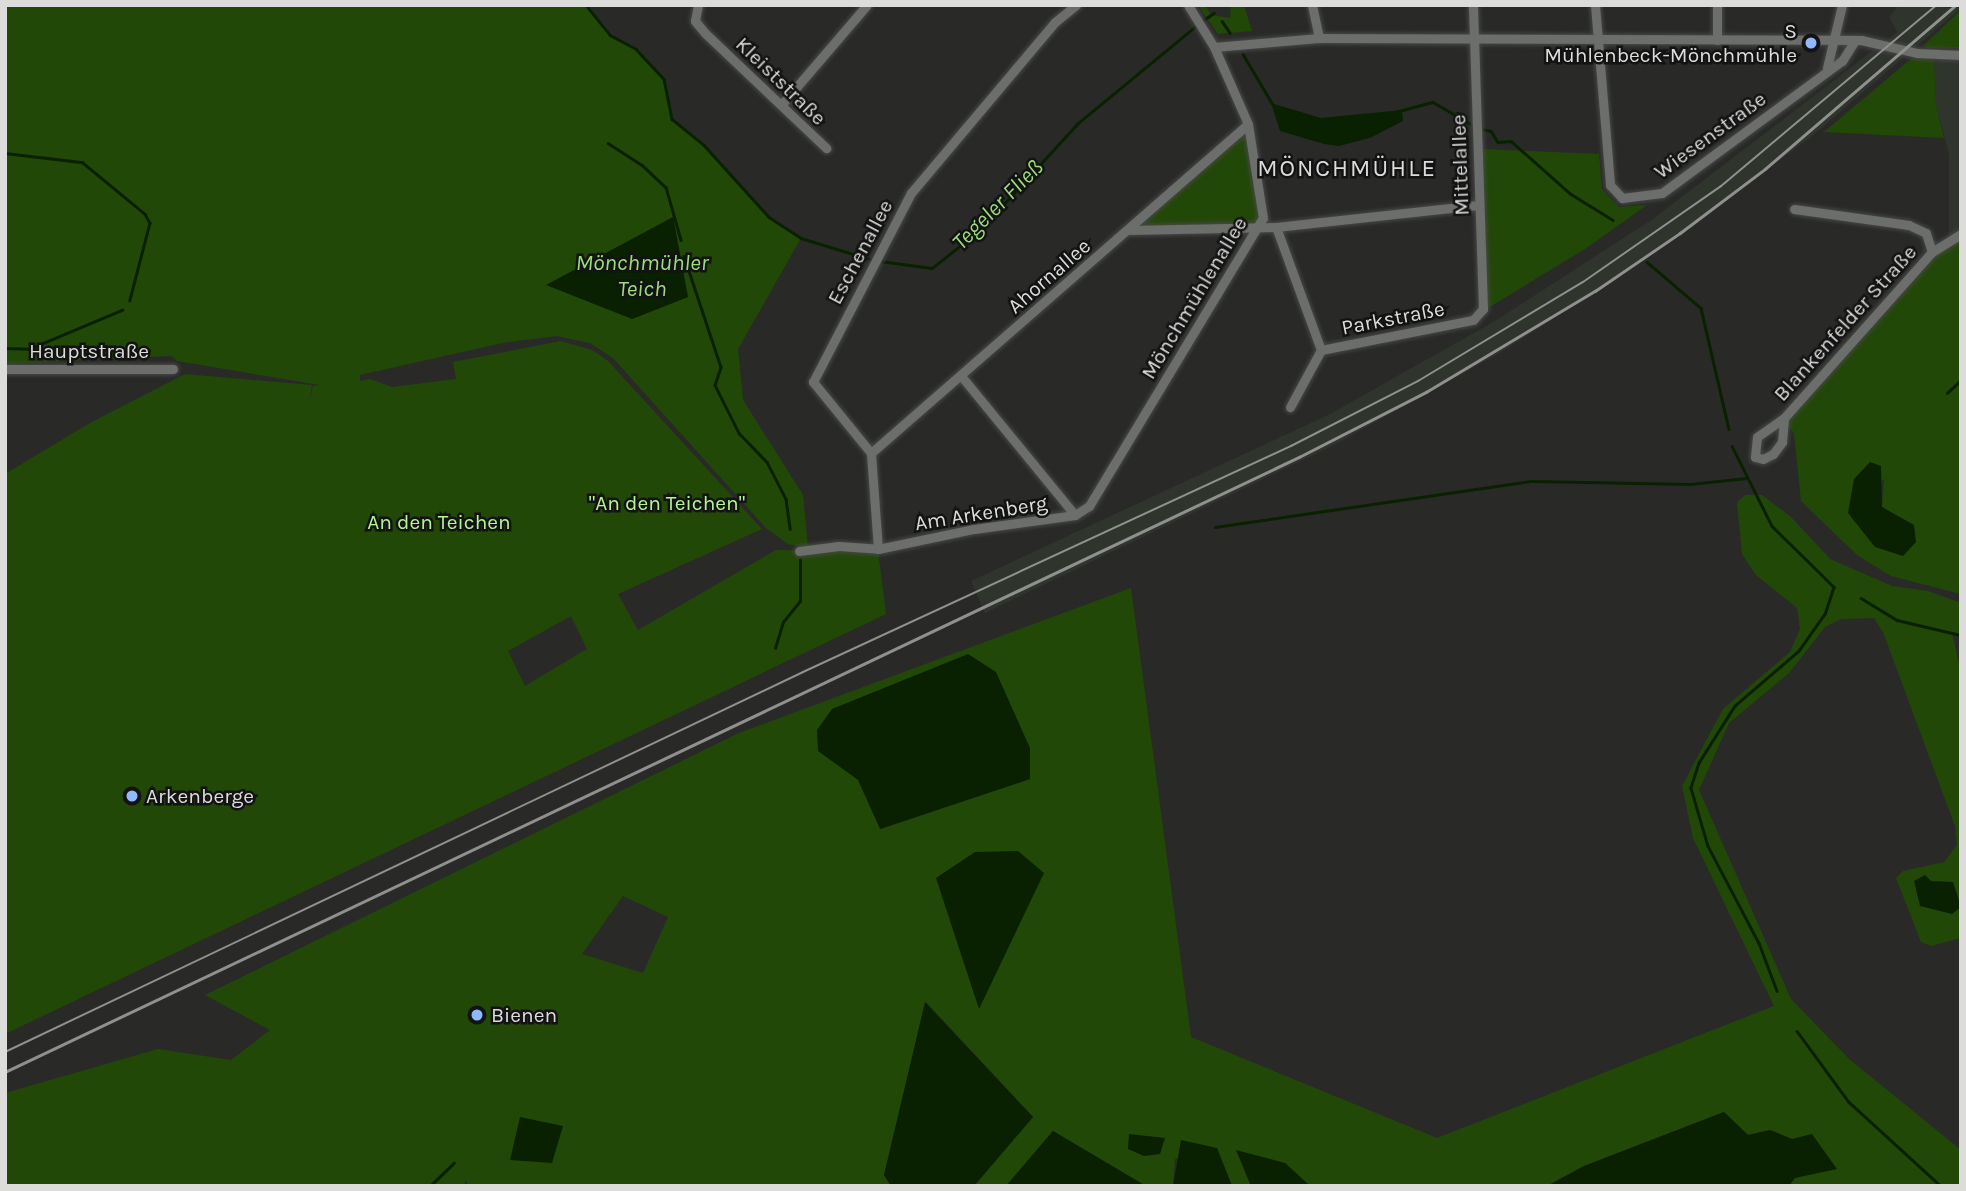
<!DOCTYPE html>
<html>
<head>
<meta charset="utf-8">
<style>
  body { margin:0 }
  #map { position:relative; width:1966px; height:1191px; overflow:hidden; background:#292a28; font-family:Karla,sans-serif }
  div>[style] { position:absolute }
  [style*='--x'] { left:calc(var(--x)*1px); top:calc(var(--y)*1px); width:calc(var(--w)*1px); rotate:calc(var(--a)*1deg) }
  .built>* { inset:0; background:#2f342d }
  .green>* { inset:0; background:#224808 }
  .water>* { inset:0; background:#092100 }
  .stream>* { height:2.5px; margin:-1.25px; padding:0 1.25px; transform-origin:1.25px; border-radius:1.25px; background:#092100 }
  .roads { filter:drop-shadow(0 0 2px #474846) drop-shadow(0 0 2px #474846) }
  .minor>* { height:9px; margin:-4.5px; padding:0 4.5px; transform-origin:4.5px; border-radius:4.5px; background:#6c6e6b }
  .tram>* { height:2px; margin:-1px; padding:0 1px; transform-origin:1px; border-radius:1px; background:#90918f }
  .rail>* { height:2.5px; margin:-1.25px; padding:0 1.25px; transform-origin:1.25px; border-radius:1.25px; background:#90918f }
  .dots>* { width:19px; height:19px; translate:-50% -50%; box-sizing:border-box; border:4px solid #121312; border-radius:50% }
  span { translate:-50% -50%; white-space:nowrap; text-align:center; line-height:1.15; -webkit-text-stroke:5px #121312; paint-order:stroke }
  .poi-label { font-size:21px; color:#dcdddb }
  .right { translate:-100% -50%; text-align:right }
  .left { translate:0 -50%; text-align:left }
  .street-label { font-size:21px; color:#dcdddb }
  .park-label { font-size:21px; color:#b3f593 }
  .water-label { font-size:23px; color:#9bdc7c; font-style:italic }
  .quarter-label { font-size:24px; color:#dcdddb; letter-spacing:2px }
  .frame { position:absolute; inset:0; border:7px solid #dcdddb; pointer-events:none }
</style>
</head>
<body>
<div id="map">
  <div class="built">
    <div style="clip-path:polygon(1899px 5px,1961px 8px,1812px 136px,1667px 245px,1503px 351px,1334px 445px,985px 613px,971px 581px,1330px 414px,1495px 321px,1653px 219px,1897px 32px,1889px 17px)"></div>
    <div style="clip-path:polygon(1961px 56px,1961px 234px,1949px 242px,1949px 154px,1936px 104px,1934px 58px)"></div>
  </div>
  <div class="green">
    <div style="clip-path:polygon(evenodd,5px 5px,586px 5px,610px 35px,636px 49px,664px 79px,672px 119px,704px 145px,769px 217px,801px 238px,738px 349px,743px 400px,803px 495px,808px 548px,788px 544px,766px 528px,613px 358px,590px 343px,557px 336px,507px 342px,360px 375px,360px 381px,370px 379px,392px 387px,456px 379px,453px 362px,561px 341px,592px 350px,608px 361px,762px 529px,618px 594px,638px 630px,776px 550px,878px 551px,886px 614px,5px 1034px,5px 474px,90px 423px,185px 374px,312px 385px,309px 402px,313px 386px,320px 385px,177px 361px,171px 356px,5px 364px,5px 5px,673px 217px,688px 297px,632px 319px,673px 217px,5px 5px,571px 616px,587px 649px,525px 686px,508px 651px,571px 616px)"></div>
    <div style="clip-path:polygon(1198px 5px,1205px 5px,1211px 15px,1230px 18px,1231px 5px,1244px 5px,1252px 31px,1218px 34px)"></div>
    <div style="clip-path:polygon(1961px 10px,1961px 48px,1925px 48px,1924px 45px)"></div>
    <div style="clip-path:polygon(1912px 58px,1934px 58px,1936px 104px,1944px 138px,1824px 132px)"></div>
    <div style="clip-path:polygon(1248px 125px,1262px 218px,1255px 228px,1130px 229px)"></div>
    <div style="clip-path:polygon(1482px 149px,1599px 154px,1602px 189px,1619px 207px,1647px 205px,1585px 249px,1488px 308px)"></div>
    <div style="clip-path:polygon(evenodd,1961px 234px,1961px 594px,1891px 576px,1857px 555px,1801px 501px,1794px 434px,1784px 419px,1820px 385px,1889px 297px,1961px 234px,1884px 479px,1882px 507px,1896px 517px,1848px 513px,1884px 479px)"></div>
    <div style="clip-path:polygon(evenodd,1762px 495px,1791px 517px,1830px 559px,1892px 586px,1928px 591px,1961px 603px,1961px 635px,1952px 633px,1961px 672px,1961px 938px,1931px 946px,1921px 942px,1896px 878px,1903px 871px,1944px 862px,1957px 845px,1955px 826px,1883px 632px,1874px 618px,1841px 619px,1825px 627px,1789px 673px,1729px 723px,1699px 790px,1791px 999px,1849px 1059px,1961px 1150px,1961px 1186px,1789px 1186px,1795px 1178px,1792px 1139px,1770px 1130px,1748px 1135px,1724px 1112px,1584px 1166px,1547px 1186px,1310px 1186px,1285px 1163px,1237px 1151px,1251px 1186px,1232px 1186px,1217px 1148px,1175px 1159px,1173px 1186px,1146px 1186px,1053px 1131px,1006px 1186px,974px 1186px,1033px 1117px,926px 1002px,884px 1175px,891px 1186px,468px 1186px,466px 1180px,463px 1186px,5px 1186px,5px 1093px,158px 1049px,231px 1060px,270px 1030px,205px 995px,739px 733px,1131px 588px,1191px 1037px,1437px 1138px,1774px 1006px,1693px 838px,1682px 786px,1723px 709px,1790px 652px,1800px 629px,1797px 608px,1756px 575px,1742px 554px,1737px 502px,1745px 495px,1762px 495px,1030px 779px,881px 829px,858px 780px,1030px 779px,1762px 495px,623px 896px,668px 917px,643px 973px,582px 954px,623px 896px)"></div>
  </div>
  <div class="water">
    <div style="clip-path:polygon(1271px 103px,1321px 118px,1402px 110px,1403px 121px,1370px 138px,1339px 146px,1324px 144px,1280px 131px)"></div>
    <div style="clip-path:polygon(673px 217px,688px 297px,632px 319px,546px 285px)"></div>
    <div style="clip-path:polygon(1870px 462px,1881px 466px,1882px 507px,1914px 525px,1916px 542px,1903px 556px,1875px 547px,1848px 513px,1854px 479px)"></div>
    <div style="clip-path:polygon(968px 654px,996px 672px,1030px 748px,1030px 779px,880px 829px,858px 780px,818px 751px,817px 730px,832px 709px)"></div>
    <div style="clip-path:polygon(1018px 851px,1044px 873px,979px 1009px,936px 878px,975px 852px)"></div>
    <div style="clip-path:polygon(1925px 875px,1931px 881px,1953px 882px,1961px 907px,1952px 914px,1920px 906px,1914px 881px)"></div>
    <div style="clip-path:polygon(925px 1002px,1033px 1117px,974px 1186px,891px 1186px,884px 1175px)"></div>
    <div style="clip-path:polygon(1724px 1112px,1748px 1135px,1770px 1130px,1792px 1139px,1812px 1134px,1837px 1169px,1795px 1178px,1789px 1186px,1547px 1186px,1584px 1166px)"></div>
    <div style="clip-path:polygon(520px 1117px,563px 1126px,552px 1163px,510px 1160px)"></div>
    <div style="clip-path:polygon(1053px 1131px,1146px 1186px,1006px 1186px)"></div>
    <div style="clip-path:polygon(1129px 1134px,1165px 1138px,1160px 1154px,1144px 1156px,1128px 1149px)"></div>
    <div style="clip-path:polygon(1181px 1140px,1217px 1148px,1232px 1186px,1173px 1186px)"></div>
    <div style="clip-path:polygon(1236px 1150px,1285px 1163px,1310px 1186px,1251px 1186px)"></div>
  </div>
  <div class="stream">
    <div style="--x:586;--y:5;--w:38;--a:51"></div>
    <div style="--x:610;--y:35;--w:30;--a:28"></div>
    <div style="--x:636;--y:49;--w:41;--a:47"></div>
    <div style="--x:664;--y:79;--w:41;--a:78.7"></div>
    <div style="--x:672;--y:119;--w:41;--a:39.1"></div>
    <div style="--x:704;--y:145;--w:97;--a:47.9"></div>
    <div style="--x:769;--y:217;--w:38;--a:33"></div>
    <div style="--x:801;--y:238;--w:75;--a:17"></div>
    <div style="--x:1202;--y:21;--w:14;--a:-34"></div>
    <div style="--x:1222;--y:21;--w:14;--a:56"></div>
    <div style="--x:1243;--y:54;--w:57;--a:59.4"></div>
    <div style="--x:1399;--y:111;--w:35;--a:-15"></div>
    <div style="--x:1433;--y:102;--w:42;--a:30.3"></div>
    <div style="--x:1481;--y:129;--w:10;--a:11"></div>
    <div style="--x:1491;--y:131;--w:13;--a:58"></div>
    <div style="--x:1498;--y:142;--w:13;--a:-4"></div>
    <div style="--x:1511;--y:141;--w:80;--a:41.5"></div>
    <div style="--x:1571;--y:194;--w:49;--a:31.8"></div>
    <div style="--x:608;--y:143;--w:40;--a:32.9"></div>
    <div style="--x:642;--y:165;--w:33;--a:43"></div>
    <div style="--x:666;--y:187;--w:55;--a:74.2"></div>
    <div style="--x:5;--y:153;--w:78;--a:6.7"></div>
    <div style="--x:82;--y:162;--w:82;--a:39.5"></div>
    <div style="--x:145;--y:214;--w:10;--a:61"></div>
    <div style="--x:150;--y:223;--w:80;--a:104.6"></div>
    <div style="--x:684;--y:256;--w:117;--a:71.6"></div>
    <div style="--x:721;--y:367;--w:19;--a:108"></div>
    <div style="--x:715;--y:385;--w:54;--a:63.4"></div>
    <div style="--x:739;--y:433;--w:40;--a:46"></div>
    <div style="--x:767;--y:462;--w:42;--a:62.8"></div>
    <div style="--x:786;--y:499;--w:30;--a:82"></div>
    <div style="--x:880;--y:261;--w:52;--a:7.7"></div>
    <div style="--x:932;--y:268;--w:61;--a:-38.4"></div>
    <div style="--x:980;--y:230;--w:144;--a:-47.5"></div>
    <div style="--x:1077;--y:124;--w:156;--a:-39.5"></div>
    <div style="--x:1647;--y:262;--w:71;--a:40.4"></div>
    <div style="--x:1701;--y:308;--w:124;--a:77"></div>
    <div style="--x:5;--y:348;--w:24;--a:2"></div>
    <div style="--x:29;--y:349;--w:101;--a:-22.8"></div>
    <div style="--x:1947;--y:393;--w:19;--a:-43"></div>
    <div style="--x:1732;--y:446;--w:89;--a:63.4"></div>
    <div style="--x:1772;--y:526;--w:87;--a:44.5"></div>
    <div style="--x:1834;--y:587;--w:28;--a:108"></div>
    <div style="--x:1825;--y:614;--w:45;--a:125.1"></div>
    <div style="--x:1799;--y:651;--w:84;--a:139.3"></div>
    <div style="--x:1735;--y:706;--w:67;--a:122.3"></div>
    <div style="--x:1699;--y:763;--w:26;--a:108"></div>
    <div style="--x:1691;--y:788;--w:60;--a:73.7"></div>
    <div style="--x:1708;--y:846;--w:110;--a:62.3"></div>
    <div style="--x:1759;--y:943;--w:51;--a:69.4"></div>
    <div style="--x:1215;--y:527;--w:319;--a:-8.3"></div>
    <div style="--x:1531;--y:481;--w:159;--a:1.1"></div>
    <div style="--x:1690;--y:484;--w:57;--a:-6"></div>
    <div style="--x:1861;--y:598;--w:42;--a:31.4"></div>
    <div style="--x:1897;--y:620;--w:66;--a:13.2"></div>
    <div style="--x:775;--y:648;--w:27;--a:-73"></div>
    <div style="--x:783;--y:622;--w:27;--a:-51"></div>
    <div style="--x:800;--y:601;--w:41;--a:-90"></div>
    <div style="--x:1797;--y:1031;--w:88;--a:53.8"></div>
    <div style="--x:1849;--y:1102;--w:125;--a:42.4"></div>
    <div style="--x:430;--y:1186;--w:33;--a:-44"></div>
  </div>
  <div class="roads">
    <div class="minor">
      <div style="--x:698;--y:5;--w:16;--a:101"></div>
      <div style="--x:695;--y:21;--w:17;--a:50"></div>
      <div style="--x:706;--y:34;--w:166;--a:43.5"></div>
      <div style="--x:1312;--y:5;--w:34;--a:78"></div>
      <div style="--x:1595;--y:5;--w:181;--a:85.2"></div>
      <div style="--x:1610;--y:185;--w:18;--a:47"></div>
      <div style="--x:1622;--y:198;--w:40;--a:-7.1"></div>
      <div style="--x:1662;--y:193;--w:223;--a:-36.3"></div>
      <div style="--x:1842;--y:61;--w:25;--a:-58"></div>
      <div style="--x:1717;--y:5;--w:35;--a:90"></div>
      <div style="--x:1214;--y:47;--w:105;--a:-4.9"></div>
      <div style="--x:1319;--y:38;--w:542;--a:0.21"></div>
      <div style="--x:1861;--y:40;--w:57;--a:13.1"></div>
      <div style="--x:1917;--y:53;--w:44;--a:2.6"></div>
      <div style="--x:1827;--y:68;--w:65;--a:-76.6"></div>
      <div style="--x:782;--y:104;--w:130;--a:-49.4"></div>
      <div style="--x:1276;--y:227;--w:131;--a:69.9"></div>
      <div style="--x:1321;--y:350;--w:65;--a:118.5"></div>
      <div style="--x:1128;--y:230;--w:148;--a:-1.2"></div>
      <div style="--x:1276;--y:227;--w:203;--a:-6.2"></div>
      <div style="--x:1932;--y:252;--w:34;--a:-32"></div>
      <div style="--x:1321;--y:350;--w:155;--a:-11.2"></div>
      <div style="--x:1473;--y:320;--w:15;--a:-48"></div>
      <div style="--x:1483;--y:309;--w:304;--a:-91.9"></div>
      <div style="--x:5;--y:369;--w:168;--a:0"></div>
      <div style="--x:962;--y:377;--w:178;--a:50.7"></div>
      <div style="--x:1784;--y:418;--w:33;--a:145"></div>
      <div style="--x:1757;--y:437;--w:20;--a:96"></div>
      <div style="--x:1755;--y:457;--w:8;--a:14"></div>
      <div style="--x:1763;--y:459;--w:11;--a:-27"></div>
      <div style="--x:1773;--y:454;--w:15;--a:-53"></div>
      <div style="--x:1782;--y:442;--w:24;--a:-85"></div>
      <div style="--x:1784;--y:418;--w:222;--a:-48.3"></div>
      <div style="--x:1932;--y:252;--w:20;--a:-108"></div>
      <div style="--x:1926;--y:233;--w:19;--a:-155"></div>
      <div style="--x:1909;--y:225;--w:116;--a:-172.1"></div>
      <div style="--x:871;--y:453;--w:500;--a:-41.11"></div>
      <div style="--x:878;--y:549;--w:96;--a:-94.2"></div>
      <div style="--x:871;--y:453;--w:92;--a:-129.2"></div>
      <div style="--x:813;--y:382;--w:213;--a:-62.6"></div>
      <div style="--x:911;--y:193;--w:224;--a:-49.9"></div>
      <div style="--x:1055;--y:22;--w:27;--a:-39"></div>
      <div style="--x:799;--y:551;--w:40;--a:-7.1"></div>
      <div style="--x:839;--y:546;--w:39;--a:4"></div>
      <div style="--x:878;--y:549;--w:98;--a:-11.8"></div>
      <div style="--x:974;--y:529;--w:102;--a:-7.9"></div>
      <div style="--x:1075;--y:515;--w:17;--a:-33"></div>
      <div style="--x:1089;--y:506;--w:336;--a:-58.9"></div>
      <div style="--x:1263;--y:218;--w:95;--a:-99.1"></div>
      <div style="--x:1248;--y:124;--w:84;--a:-113.8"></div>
      <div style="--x:1214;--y:47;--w:49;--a:-121.8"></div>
    </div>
  </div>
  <div class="tram">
    <div style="--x:5;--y:1052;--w:884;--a:-25.46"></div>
    <div style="--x:803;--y:672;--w:538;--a:-24.85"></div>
    <div style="--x:1291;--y:446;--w:143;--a:-27.1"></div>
    <div style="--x:1418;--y:381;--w:192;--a:-31"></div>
    <div style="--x:1583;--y:282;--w:168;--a:-34.8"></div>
    <div style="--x:1721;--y:186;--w:282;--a:-40"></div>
  </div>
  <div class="rail">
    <div style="--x:5;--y:1072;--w:1433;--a:-25.42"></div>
    <div style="--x:1299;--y:457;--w:143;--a:-27.1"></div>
    <div style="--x:1426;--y:392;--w:197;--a:-30.9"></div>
    <div style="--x:1595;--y:291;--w:103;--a:-34.3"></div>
    <div style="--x:1680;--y:233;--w:106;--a:-37"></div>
    <div style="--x:1765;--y:169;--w:252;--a:-40.7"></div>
  </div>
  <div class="dots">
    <div style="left:1811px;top:43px;background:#90b8fd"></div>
    <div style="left:132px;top:796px;background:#90b8fd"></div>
    <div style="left:477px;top:1015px;background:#90b8fd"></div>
  </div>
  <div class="poi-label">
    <span class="right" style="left:1797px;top:43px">S<br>Mühlenbeck-Mönchmühle</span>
    <span class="left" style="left:146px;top:796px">Arkenberge</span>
    <span class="left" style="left:491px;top:1015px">Bienen</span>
  </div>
  <div class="street-label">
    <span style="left:781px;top:81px;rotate:44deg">Kleiststraße</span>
    <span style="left:1710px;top:135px;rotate:-36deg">Wiesenstraße</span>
    <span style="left:1460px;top:165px;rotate:-92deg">Mittelallee</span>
    <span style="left:860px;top:252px;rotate:-62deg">Eschenallee</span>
    <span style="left:1049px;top:276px;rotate:-41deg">Ahornallee</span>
    <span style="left:1194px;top:298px;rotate:-59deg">Mönchmühlenallee</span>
    <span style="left:1393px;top:318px;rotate:-11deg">Parkstraße</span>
    <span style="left:1845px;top:323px;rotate:-48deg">Blankenfelder Straße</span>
    <span style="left:89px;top:351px">Hauptstraße</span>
    <span style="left:981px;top:513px;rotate:-9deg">Am Arkenberg</span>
  </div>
  <div class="park-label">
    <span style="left:667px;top:503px">"An den Teichen"</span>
    <span style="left:439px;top:522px">An den Teichen</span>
  </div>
  <div class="water-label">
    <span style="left:998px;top:205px;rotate:-45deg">Tegeler Fließ</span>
    <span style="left:642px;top:276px">Mönchmühler<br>Teich</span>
  </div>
  <div class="quarter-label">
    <span style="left:1347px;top:169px">MÖNCHMÜHLE</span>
  </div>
  <div class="frame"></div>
</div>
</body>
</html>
